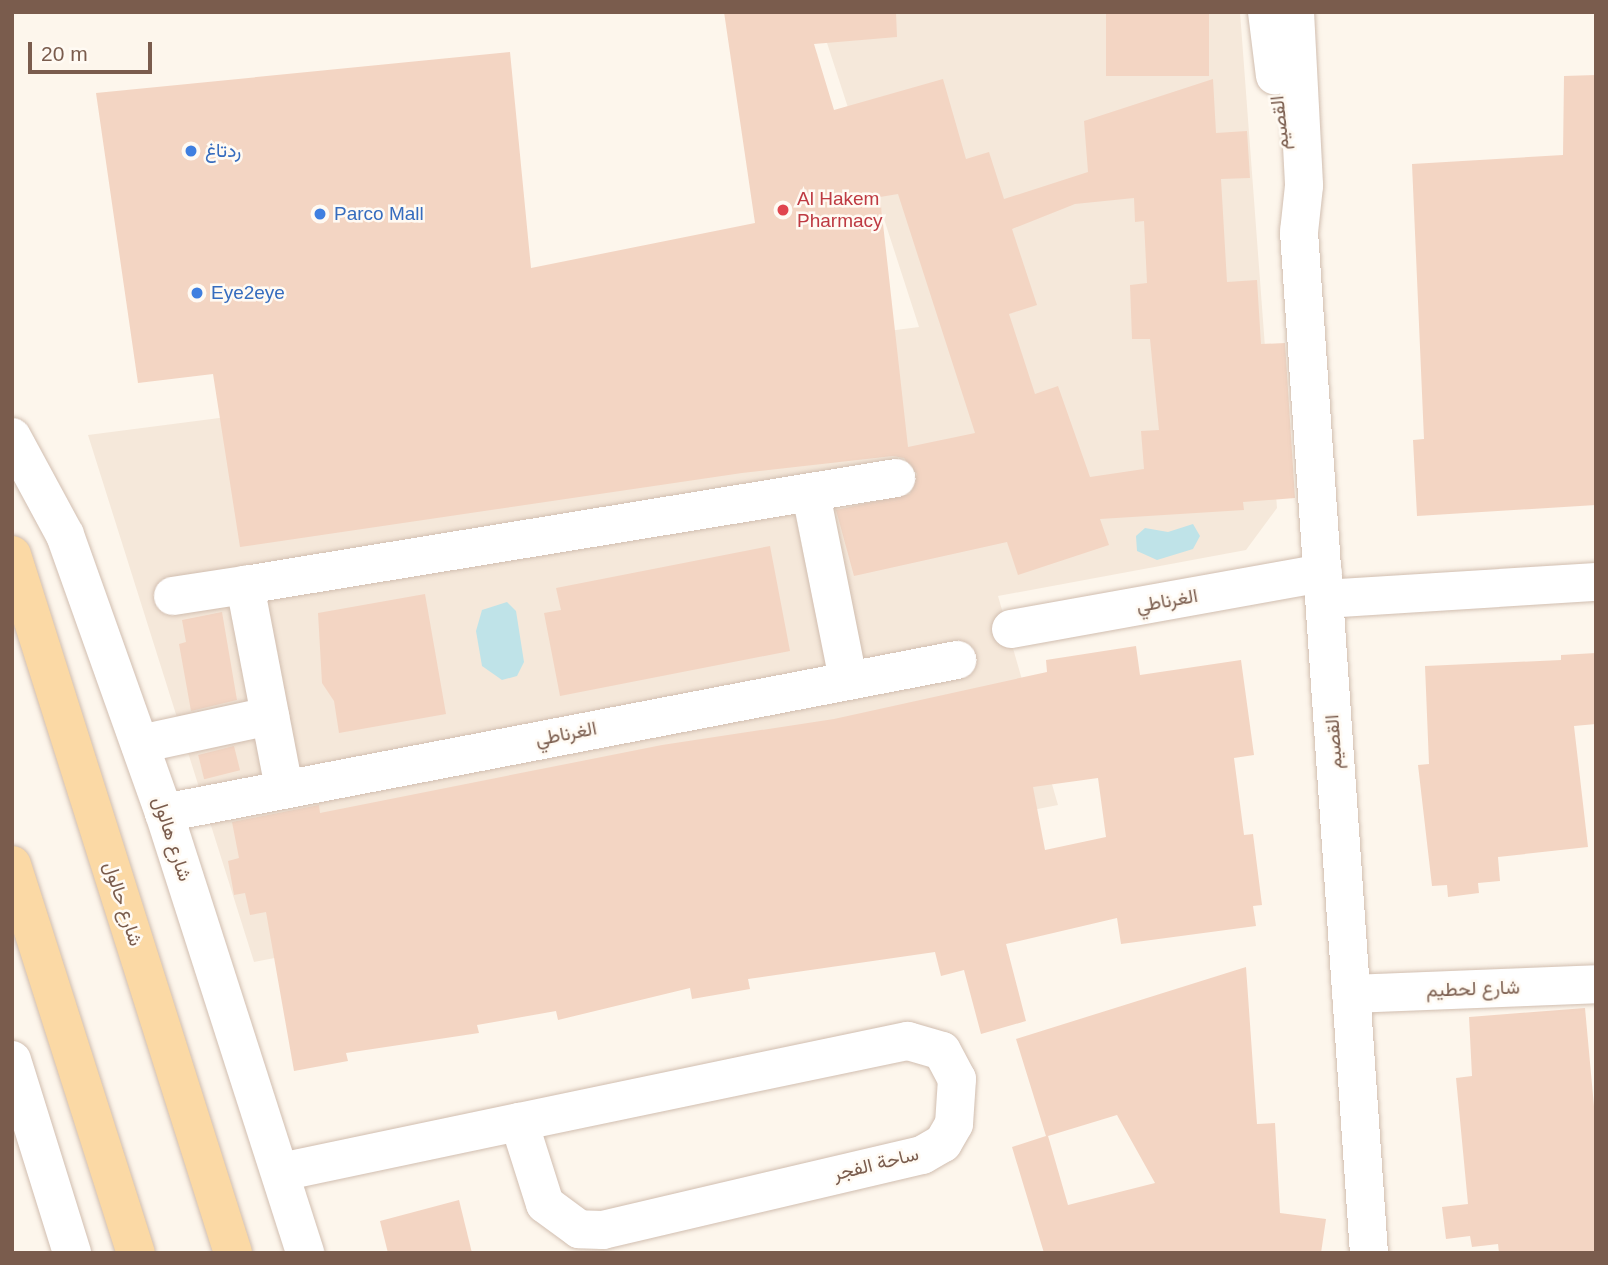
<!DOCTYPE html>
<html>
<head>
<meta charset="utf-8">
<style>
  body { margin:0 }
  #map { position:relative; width:1608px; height:1265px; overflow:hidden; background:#fdf6ec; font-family:Helvetica,Vazirmatn,sans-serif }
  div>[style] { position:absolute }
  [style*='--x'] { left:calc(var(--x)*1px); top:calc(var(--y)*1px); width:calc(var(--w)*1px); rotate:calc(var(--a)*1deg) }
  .residential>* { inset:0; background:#f5e8da }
  .water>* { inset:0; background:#bfe3e8 }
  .building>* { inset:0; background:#f3d5c3; transform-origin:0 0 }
  .roads { filter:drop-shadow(0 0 2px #d1beb0) drop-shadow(0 0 2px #d1beb0) }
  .minor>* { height:38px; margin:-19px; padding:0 19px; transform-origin:19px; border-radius:19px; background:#fff }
  .major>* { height:38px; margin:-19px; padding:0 19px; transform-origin:19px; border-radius:19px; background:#fbd9a5 }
  .dots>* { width:19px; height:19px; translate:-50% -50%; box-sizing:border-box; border:4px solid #fffaf3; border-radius:50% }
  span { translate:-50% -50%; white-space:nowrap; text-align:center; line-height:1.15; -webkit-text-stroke:5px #fffaf3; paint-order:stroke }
  .street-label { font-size:19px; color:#7a5c4d }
  .shop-label { font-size:19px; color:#366cbe }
  .left { translate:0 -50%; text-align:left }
  .health-label { font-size:19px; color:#be3a42 }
  .frame { position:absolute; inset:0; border:14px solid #7a5c4d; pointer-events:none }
  .scale { position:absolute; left:28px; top:42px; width:124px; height:32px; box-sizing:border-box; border:4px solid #7a5c4d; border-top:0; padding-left:9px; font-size:21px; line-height:24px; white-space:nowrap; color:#7a5c4d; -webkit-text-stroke:5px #fffaf3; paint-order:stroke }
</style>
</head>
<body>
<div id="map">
  <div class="residential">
    <div style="clip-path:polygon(817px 12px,1240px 12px,1277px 508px,1246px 550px,998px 596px,1058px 805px,254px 962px,88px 435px,919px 327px)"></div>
  </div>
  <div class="water">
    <div style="clip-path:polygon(1193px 524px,1200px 536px,1193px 549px,1157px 560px,1137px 551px,1136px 536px,1145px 528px,1168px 532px)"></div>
    <div style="clip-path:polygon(507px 602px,516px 611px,524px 662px,517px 676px,502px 680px,482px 666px,476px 631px,482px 610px)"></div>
  </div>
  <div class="building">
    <div style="clip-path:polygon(evenodd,724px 12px,896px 12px,897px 37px,814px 44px,834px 110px,943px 79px,966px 159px,989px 152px,1004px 199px,1088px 172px,1084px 121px,1213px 79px,1216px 133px,1247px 131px,1250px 178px,1221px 179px,1227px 282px,1257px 280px,1261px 344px,1285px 343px,1295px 498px,1243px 502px,1244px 510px,1100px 519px,1109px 545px,1018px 575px,1007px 542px,854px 576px,836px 510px,910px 494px,917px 474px,904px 458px,893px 456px,742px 473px,240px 547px,213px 374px,138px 383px,96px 93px,510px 52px,531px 268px,755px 223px,724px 12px,898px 194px,975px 433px,908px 447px,880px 197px,898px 194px,724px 12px,1134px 198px,1135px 222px,1144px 221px,1147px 283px,1130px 285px,1132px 339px,1150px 339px,1159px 430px,1141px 431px,1144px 469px,1090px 477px,1058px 386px,1035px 394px,1009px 314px,1037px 305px,1012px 229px,1075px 204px,1134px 198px)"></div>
    <div style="left:1106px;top:12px;width:103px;height:64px"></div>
    <div style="clip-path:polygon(1596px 75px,1596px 505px,1417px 516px,1413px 440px,1424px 439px,1412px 164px,1563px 155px,1564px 76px)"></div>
    <div style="clip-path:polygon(770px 546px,790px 651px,560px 696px,544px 613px,561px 610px,556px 588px)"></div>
    <div style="clip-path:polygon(425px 594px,446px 714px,339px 733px,334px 701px,322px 683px,318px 613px)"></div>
    <div style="clip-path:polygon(222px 612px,237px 700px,191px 711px,179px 644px,186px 642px,182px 620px)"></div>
    <div style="clip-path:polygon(evenodd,1136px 646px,1140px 675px,1241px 660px,1254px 755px,1234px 758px,1244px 835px,1253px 834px,1262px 905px,1253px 906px,1256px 926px,1121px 944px,1117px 918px,1006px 944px,1026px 1021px,981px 1034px,964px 970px,941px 976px,935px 952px,748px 979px,750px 989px,692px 999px,690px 988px,558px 1020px,556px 1011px,477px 1025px,479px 1033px,346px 1053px,348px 1061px,294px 1071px,266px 912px,250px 915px,245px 893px,234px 895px,228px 861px,239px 858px,232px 822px,319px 805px,320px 813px,662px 745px,834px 719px,1047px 672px,1046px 660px,1136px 646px,1098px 778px,1106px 837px,1045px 850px,1033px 787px,1098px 778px)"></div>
    <div style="clip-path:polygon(1596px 653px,1596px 724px,1574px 726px,1588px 847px,1498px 857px,1500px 881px,1478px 883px,1479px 893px,1448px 897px,1447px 885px,1432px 886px,1418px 765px,1429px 764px,1425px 666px,1561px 660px,1561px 655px)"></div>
    <div style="left:234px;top:746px;width:25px;height:37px;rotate:76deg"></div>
    <div style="clip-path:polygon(evenodd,1246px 967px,1257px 1124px,1275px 1123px,1280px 1213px,1326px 1219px,1321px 1253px,1044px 1253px,1012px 1147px,1046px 1136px,1016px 1039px,1246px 967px,1117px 1115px,1155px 1183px,1068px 1205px,1048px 1136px,1117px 1115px)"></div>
    <div style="clip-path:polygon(1585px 1008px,1596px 1128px,1596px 1253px,1499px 1253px,1498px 1244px,1472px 1247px,1470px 1236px,1446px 1239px,1442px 1207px,1468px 1204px,1456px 1078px,1472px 1076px,1469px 1017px)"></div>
    <div style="clip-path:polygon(459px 1200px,472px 1253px,388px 1253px,380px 1221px)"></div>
  </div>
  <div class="roads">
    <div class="minor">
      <div style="--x:1267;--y:12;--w:64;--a:82.9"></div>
      <div style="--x:1295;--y:12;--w:174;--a:87"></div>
      <div style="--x:1304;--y:186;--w:46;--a:96.2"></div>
      <div style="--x:1299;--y:232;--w:1023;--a:86.08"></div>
      <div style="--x:12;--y:437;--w:111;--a:61.6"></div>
      <div style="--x:65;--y:535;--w:295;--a:70.4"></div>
      <div style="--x:164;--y:813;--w:462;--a:72.2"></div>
      <div style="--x:811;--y:494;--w:190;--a:78.7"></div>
      <div style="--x:173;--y:596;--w:73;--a:-8.7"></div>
      <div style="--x:1324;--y:599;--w:273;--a:-3.6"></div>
      <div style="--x:1011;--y:629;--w:317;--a:-10.2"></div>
      <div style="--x:140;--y:744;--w:133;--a:-12.2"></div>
      <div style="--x:284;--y:788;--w:207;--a:-100.9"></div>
      <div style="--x:245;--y:585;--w:660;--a:-9.33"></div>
      <div style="--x:164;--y:813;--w:808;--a:-10.92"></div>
      <div style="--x:1351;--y:994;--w:245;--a:-2.3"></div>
      <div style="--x:12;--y:1060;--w:202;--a:72.7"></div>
      <div style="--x:281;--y:1172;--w:243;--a:-11.9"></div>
      <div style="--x:519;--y:1122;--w:397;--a:-11.8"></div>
      <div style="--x:908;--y:1041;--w:35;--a:16"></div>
      <div style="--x:942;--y:1051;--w:32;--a:62"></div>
      <div style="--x:957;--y:1079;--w:45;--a:93.8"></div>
      <div style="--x:954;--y:1124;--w:22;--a:120"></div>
      <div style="--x:943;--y:1143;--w:24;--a:150"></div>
      <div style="--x:922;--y:1155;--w:328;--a:166.8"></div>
      <div style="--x:603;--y:1230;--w:24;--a:-178"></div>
      <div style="--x:579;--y:1229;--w:42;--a:-143.7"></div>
      <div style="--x:545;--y:1204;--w:86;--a:-107.6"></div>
    </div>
    <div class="major">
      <div style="--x:12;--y:555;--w:732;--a:72.43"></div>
      <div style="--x:12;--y:865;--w:407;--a:72.3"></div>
    </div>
  </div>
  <div class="dots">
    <div style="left:191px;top:151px;background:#3f7fe0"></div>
    <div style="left:783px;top:210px;background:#e0444e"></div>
    <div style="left:320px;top:214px;background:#3f7fe0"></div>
    <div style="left:197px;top:293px;background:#3f7fe0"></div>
  </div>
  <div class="street-label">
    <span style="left:1280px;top:123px;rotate:-96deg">القصيم</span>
    <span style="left:1167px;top:601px;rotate:-10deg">الغرناطي</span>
    <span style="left:566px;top:734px;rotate:-11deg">الغرناطي</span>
    <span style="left:1334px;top:742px;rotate:-94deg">القصيم</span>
    <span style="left:172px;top:839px;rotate:72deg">شارع هالول</span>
    <span style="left:123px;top:904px;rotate:72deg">شارع حالول</span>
    <span style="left:1473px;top:989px;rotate:-2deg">شارع لحطيم</span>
    <span style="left:876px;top:1164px;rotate:-14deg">ساحة الفجر</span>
  </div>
  <div class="shop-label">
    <span class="left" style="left:205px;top:151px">ردتاغ</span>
    <span class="left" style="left:334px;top:214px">Parco Mall</span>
    <span class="left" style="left:211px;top:293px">Eye2eye</span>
  </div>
  <div class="health-label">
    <span class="left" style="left:797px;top:210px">Al Hakem<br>Pharmacy</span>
  </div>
  <div class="frame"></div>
  <div class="scale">20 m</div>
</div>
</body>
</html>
